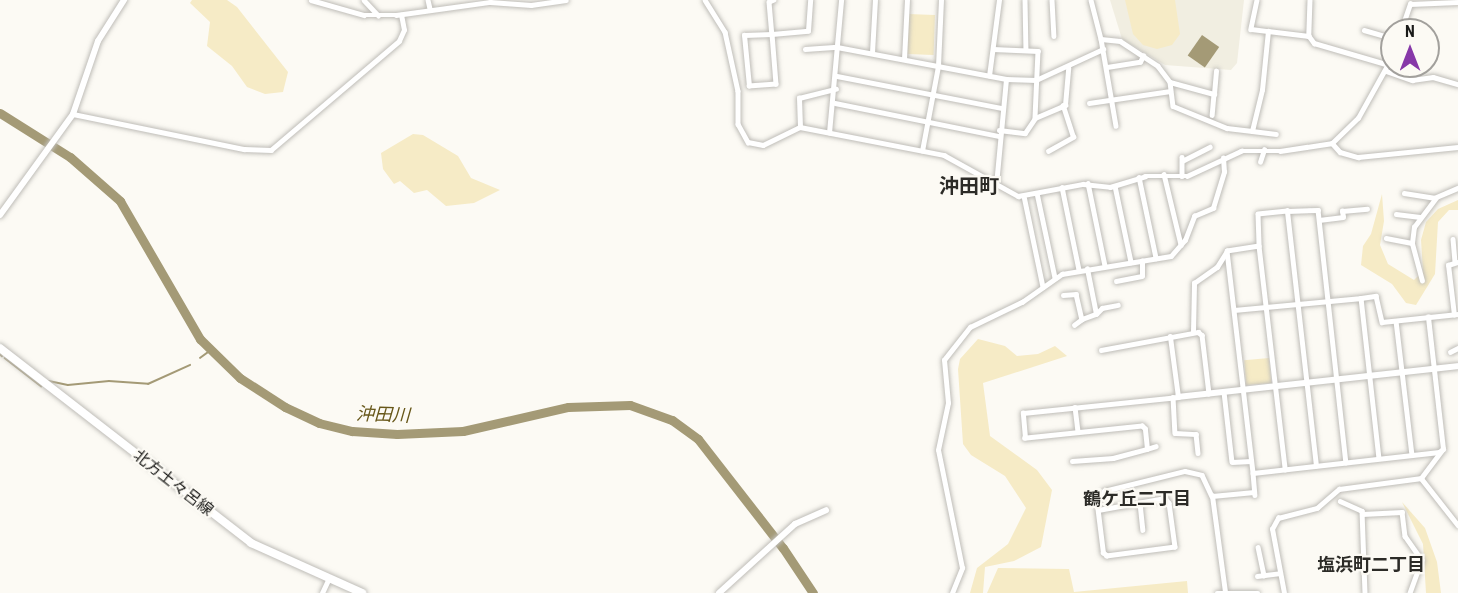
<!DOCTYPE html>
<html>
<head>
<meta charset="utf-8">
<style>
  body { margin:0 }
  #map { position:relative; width:1458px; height:593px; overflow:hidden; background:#fcfaf4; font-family:"Roboto Condensed","Noto Sans JP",sans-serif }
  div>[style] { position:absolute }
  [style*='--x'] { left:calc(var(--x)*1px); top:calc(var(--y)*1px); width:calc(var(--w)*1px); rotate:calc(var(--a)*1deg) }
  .built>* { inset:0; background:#f1eee1 }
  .green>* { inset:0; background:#f6ebc6; transform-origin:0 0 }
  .water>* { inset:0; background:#a49a76; transform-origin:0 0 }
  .stream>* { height:1.5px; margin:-0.75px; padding:0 0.75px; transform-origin:0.75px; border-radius:0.75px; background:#a49a76 }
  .river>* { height:9px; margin:-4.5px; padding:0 4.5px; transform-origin:4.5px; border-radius:4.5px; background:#a49a76 }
  .roads { filter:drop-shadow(0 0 2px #bfbdb8) drop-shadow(0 0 2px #bfbdb8) }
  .minor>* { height:4.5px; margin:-2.25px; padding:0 2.25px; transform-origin:2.25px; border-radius:2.25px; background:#fff }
  .tertiary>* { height:6px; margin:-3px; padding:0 3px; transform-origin:3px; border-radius:3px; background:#fff }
  .primary>* { height:8px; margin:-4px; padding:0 4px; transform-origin:4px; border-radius:4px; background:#fff }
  span { translate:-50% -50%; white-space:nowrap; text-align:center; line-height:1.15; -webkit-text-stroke:4.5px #fcfaf4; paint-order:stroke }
  .street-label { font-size:16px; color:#1a1a18 }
  .water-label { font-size:18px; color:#675719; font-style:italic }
  .neighbourhood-label { font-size:18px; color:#2c2b27; font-weight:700 }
  .quarter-label { font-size:20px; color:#2c2b27; font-weight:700 }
  .north { position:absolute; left:1380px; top:18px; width:60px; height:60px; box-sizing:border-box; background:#fcfaf4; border:2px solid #a2a09c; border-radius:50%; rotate:0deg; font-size:16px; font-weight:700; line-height:24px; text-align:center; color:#1a1a18 }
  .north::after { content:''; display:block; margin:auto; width:21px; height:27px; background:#8738a8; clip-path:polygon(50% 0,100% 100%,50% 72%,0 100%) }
</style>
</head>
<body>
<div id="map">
  <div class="built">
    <div style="clip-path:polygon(1110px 0,1244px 0,1237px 63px,1231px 70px,1165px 65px,1122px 39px)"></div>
  </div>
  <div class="green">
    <div style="clip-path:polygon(192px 0,227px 0,237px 7px,288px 72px,283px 92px,265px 94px,247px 87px,232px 66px,207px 46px,210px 22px,190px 3px)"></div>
    <div style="clip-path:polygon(1125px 0,1175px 0,1180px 34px,1172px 45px,1157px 49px,1143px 45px,1133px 34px)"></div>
    <div style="left:908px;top:14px;width:27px;height:40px;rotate:2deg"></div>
    <div style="clip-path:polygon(413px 134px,423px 135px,458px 156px,471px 178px,500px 190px,474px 203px,446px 206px,427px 190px,414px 193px,400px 181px,394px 184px,383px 169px,381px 153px)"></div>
    <div style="clip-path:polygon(1382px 194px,1384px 221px,1380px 245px,1388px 264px,1414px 280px,1423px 271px,1421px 240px,1426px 222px,1438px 209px,1458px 200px,1458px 210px,1449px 210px,1438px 222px,1435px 274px,1416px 305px,1406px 303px,1392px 284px,1361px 265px,1363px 246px,1371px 234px)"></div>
    <div style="clip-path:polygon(978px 339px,1005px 346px,1017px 356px,1038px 354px,1055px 346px,1067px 356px,983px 383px,990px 436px,1037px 470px,1052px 490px,1041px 547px,1014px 561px,985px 567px,983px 593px,970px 593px,977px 568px,1008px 544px,1026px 508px,1005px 476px,971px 455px,963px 444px,958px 369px,960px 359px)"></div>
    <div style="left:1269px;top:358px;width:25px;height:25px;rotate:85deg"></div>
    <div style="clip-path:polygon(1402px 502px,1425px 528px,1437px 562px,1441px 593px,1426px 593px,1423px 544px)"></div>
    <div style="clip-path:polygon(998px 568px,1069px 569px,1074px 592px,1187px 581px,1188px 593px,987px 593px)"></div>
  </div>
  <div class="water">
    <div style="left:1202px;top:35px;width:21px;height:25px;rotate:35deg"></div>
  </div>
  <div class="stream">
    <div style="--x:0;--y:354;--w:3;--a:45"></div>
    <div style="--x:5;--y:358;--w:46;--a:37.9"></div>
    <div style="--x:200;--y:358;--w:14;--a:-36"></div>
    <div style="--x:49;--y:381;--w:19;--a:12"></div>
    <div style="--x:68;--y:385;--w:41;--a:-5.6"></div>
    <div style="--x:109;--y:381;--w:39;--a:4"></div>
    <div style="--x:148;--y:384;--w:46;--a:-24.3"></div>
  </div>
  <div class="river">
    <div style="--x:0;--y:113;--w:83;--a:32.2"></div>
    <div style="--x:70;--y:157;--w:67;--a:41.3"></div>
    <div style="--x:120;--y:201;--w:160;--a:59.9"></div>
    <div style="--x:200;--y:339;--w:56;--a:44.3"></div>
    <div style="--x:240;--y:378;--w:54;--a:32.8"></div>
    <div style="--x:285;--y:407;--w:38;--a:25"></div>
    <div style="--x:319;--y:423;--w:34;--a:14"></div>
    <div style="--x:352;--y:431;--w:45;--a:3.8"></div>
    <div style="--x:397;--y:434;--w:66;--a:-2.6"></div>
    <div style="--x:463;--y:431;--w:108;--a:-12.9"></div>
    <div style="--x:568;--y:407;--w:62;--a:-1.8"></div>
    <div style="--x:630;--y:405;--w:45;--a:19.7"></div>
    <div style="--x:672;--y:420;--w:32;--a:36"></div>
    <div style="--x:698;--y:439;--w:138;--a:52.1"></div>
    <div style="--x:783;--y:548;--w:54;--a:56.3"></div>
  </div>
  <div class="roads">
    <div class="minor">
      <div style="--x:311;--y:0;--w:55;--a:15.8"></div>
      <div style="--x:364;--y:15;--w:32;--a:0"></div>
      <div style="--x:396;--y:15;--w:95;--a:-7.9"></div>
      <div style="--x:490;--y:2;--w:41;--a:4.2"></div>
      <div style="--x:531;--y:5;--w:35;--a:-8"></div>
      <div style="--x:364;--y:0;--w:21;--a:47"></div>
      <div style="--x:428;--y:0;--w:9;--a:77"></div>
      <div style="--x:705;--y:0;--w:38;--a:58"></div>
      <div style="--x:725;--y:32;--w:60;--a:77.6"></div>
      <div style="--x:738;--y:91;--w:33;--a:90"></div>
      <div style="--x:738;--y:124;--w:21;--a:61"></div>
      <div style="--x:748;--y:142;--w:15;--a:11"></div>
      <div style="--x:763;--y:145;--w:41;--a:-25.9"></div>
      <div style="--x:800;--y:127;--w:147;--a:11"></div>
      <div style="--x:944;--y:155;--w:85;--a:29"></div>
      <div style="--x:1018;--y:196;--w:66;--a:-10.5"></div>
      <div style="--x:1083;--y:184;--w:27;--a:6"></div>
      <div style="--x:1110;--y:187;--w:37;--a:-17"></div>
      <div style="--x:1145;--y:176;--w:42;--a:0"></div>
      <div style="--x:1187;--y:176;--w:60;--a:-24.8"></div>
      <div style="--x:1241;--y:151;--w:39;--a:0"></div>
      <div style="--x:1280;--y:151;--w:53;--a:-8.7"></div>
      <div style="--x:1332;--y:143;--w:12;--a:48"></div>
      <div style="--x:1340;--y:152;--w:19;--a:16"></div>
      <div style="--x:1358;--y:157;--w:100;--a:-5.7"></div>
      <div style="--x:774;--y:0;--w:5;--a:158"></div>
      <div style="--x:769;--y:2;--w:32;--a:85"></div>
      <div style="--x:772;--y:34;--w:50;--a:85.4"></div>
      <div style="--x:776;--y:84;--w:27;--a:176"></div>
      <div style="--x:749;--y:86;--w:51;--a:-95.6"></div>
      <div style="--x:744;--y:35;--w:28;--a:-2"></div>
      <div style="--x:772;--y:34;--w:36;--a:-5"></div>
      <div style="--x:808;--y:31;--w:31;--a:-86"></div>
      <div style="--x:1025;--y:0;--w:50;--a:88.9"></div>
      <div style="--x:1052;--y:0;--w:36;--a:87"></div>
      <div style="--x:1091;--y:0;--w:40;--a:75.6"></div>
      <div style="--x:1101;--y:39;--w:19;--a:6"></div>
      <div style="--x:1120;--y:41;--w:45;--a:33.3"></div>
      <div style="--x:1158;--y:66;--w:20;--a:53"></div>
      <div style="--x:1170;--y:82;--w:24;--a:83"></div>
      <div style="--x:1173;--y:106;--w:58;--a:22.2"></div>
      <div style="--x:1227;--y:128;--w:25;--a:7"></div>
      <div style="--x:1252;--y:131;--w:42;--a:-76.3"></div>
      <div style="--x:1262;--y:90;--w:59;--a:-84.2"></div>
      <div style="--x:1268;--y:31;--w:41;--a:7"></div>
      <div style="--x:1257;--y:0;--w:30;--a:102"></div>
      <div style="--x:1251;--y:29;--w:17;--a:7"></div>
      <div style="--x:1310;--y:0;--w:36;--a:92"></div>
      <div style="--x:1309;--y:36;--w:9;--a:54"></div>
      <div style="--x:1314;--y:43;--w:78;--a:16.3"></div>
      <div style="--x:1364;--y:30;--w:29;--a:16"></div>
      <div style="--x:1401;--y:30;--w:28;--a:-71"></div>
      <div style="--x:1410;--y:4;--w:48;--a:-2.4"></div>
      <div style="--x:1101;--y:39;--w:88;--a:80.2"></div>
      <div style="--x:1428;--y:43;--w:5;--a:0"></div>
      <div style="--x:805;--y:49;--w:32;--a:-4"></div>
      <div style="--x:837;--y:47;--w:172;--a:10.7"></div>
      <div style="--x:1006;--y:79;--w:30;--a:2"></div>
      <div style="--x:1036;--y:80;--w:74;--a:-24.8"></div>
      <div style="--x:993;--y:49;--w:45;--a:2.5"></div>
      <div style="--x:1038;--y:51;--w:67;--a:92.6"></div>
      <div style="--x:872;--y:53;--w:53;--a:-86.8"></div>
      <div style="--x:904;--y:59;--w:59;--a:-87.1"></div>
      <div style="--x:1107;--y:67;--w:33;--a:-9"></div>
      <div style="--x:1140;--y:62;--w:7;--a:-63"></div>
      <div style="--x:1386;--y:71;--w:28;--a:19"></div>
      <div style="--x:1412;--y:80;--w:21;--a:-8"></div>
      <div style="--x:1433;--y:77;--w:26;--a:16"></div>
      <div style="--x:837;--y:76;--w:168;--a:11"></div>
      <div style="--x:989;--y:76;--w:77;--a:-82.5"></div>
      <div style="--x:1170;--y:82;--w:46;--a:15.3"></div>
      <div style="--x:1214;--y:94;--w:21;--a:95"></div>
      <div style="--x:1214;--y:94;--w:23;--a:-85"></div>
      <div style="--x:835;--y:103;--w:166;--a:11.4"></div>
      <div style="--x:1089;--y:103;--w:82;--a:-8.4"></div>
      <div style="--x:73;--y:114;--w:175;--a:11.6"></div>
      <div style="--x:244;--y:149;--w:27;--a:2"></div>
      <div style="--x:271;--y:150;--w:168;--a:-40.4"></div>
      <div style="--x:399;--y:41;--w:12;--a:-66"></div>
      <div style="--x:404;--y:30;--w:15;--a:-101"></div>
      <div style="--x:800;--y:127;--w:29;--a:-92"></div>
      <div style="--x:799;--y:98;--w:38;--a:-14"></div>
      <div style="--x:999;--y:130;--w:26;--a:7"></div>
      <div style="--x:1025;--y:133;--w:18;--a:-56"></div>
      <div style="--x:1035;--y:118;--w:33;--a:-23"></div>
      <div style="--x:1065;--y:105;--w:37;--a:-85"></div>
      <div style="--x:1252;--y:131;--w:24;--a:7"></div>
      <div style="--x:829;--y:133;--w:134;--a:-84.8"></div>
      <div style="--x:1332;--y:143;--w:36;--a:-44"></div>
      <div style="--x:1358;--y:118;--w:70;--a:-60.9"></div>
      <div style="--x:922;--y:151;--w:86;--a:-79.3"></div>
      <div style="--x:938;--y:66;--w:66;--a:-87.4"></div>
      <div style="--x:1048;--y:151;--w:29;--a:-29"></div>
      <div style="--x:1073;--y:137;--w:33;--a:-108"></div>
      <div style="--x:1182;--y:157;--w:19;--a:90"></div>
      <div style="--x:1182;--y:161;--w:31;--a:-27"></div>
      <div style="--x:1260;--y:162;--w:13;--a:-72"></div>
      <div style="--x:1164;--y:174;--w:73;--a:76.5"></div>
      <div style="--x:1139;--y:177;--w:83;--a:78.1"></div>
      <div style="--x:1088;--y:183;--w:85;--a:78.4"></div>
      <div style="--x:996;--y:185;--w:106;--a:-84.6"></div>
      <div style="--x:1115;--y:186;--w:78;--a:78.1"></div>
      <div style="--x:1062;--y:187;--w:85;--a:78.4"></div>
      <div style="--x:1037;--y:193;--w:87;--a:78"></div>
      <div style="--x:1404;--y:193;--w:30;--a:9"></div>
      <div style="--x:1434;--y:198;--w:26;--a:-23"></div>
      <div style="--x:1024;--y:196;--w:93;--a:78.2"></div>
      <div style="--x:1287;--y:211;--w:31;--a:-2"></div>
      <div style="--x:1318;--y:210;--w:254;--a:83.7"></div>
      <div style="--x:1396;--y:214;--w:24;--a:7"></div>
      <div style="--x:1319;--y:220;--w:24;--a:-7"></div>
      <div style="--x:1343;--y:217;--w:6;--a:-99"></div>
      <div style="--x:1342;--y:211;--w:25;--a:-5"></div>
      <div style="--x:1386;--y:238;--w:26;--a:11"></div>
      <div style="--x:1453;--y:239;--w:23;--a:85"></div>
      <div style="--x:1259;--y:246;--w:225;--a:83.3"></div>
      <div style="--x:1116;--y:281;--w:26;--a:-11"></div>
      <div style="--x:1142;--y:276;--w:15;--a:-90"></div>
      <div style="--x:1422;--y:281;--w:39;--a:-105"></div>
      <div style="--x:1412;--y:243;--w:16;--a:-83"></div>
      <div style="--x:1414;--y:227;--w:36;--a:-53"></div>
      <div style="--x:1063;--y:295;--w:13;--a:-4"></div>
      <div style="--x:1076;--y:294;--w:26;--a:77"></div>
      <div style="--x:1082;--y:319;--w:15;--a:-20"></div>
      <div style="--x:1096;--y:314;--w:46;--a:-101.3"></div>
      <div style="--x:1361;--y:298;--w:15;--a:-8"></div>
      <div style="--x:1376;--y:296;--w:27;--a:77"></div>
      <div style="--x:1382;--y:322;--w:76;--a:-6"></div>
      <div style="--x:1234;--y:310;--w:128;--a:-5.4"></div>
      <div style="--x:1361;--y:298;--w:161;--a:83.6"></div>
      <div style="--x:1096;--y:314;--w:8;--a:-45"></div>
      <div style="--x:1102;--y:308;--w:16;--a:-11"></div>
      <div style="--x:1454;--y:315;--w:50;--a:-96.8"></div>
      <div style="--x:1448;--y:265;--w:10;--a:-17"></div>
      <div style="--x:1396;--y:321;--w:135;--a:83.2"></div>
      <div style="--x:1074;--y:325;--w:10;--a:-37"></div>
      <div style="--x:1193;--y:332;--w:49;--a:-88.8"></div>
      <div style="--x:1194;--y:283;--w:28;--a:-35"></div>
      <div style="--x:1217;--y:267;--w:19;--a:-58"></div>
      <div style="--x:1101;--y:350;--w:99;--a:-10.5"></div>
      <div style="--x:1198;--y:332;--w:5;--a:37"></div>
      <div style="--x:1202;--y:335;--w:59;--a:83.2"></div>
      <div style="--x:1450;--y:352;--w:9;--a:-27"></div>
      <div style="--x:1224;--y:392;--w:70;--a:83.5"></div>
      <div style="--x:1232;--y:462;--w:19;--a:-3"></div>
      <div style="--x:1173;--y:397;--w:36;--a:87"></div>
      <div style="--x:1175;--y:433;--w:21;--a:3"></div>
      <div style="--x:1196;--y:434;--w:19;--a:84"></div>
      <div style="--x:1075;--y:407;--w:25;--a:83"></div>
      <div style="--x:1147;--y:449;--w:9;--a:-18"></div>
      <div style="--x:1072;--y:461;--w:41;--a:-4.2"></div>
      <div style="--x:1113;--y:458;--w:35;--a:-15"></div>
      <div style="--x:1147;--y:449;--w:20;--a:-96"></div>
      <div style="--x:1145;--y:429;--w:4;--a:-135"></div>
      <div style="--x:1142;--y:426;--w:118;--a:174.1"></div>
      <div style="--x:1025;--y:438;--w:25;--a:-95"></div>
      <div style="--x:1023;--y:413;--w:156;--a:-5.9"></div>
      <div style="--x:1178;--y:397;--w:61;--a:-97.6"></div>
      <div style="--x:1316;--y:466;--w:257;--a:-96.5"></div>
      <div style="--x:1287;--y:211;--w:29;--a:174"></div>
      <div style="--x:1258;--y:214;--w:32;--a:88"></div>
      <div style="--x:1259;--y:246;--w:32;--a:171"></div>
      <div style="--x:1227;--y:251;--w:224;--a:83.3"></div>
      <div style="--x:1253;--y:473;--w:187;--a:-6.4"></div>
      <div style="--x:1439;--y:452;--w:5;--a:-37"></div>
      <div style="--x:1253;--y:473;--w:22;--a:85"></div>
      <div style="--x:1421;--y:478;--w:60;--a:51.8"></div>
      <div style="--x:1340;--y:501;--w:24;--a:24"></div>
      <div style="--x:1362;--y:511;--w:82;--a:87.9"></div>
      <div style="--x:1140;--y:503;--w:27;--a:84"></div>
      <div style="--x:1098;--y:510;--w:68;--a:-10.2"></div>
      <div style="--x:1165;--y:498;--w:6;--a:51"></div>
      <div style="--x:1169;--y:503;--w:44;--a:82.2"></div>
      <div style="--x:1175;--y:547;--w:69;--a:172.5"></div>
      <div style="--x:1107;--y:556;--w:5;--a:-143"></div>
      <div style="--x:1103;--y:553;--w:48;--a:-97.1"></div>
      <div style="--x:1097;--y:505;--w:16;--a:-63"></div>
      <div style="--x:1104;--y:491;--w:83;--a:-13.9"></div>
      <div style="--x:1185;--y:471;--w:17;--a:13"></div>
      <div style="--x:1202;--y:475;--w:23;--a:65"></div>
      <div style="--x:1362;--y:514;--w:40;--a:-2.9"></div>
      <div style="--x:1402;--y:512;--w:24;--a:83"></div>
      <div style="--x:1405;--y:536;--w:29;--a:55"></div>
      <div style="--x:1422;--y:560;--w:35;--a:110"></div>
      <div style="--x:1258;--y:547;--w:29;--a:78"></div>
      <div style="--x:1257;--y:576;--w:23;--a:-7"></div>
      <div style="--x:1225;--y:592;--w:97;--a:-97.7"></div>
      <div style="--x:1212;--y:496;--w:42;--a:-5.4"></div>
      <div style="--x:322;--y:593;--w:17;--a:-65"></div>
      <div style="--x:952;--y:593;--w:27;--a:-68"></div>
      <div style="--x:962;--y:568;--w:120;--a:-101.5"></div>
      <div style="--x:938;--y:450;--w:48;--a:-78"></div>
      <div style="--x:948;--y:403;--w:43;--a:-95.3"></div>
      <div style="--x:944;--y:360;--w:42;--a:-51.8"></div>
      <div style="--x:970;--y:327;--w:58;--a:-25.7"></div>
      <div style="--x:1022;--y:302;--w:49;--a:-35"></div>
      <div style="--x:1062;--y:274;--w:110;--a:-9.4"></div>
      <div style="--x:1171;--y:256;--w:21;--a:-49"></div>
      <div style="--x:1185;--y:240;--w:26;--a:-69"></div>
      <div style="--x:1194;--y:216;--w:21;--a:-23"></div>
      <div style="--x:1213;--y:208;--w:38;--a:-73"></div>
      <div style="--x:1224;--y:172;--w:14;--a:-94"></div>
      <div style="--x:1217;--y:593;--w:41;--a:0"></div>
      <div style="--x:1284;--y:593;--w:65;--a:-100.6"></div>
      <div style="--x:1272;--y:529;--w:13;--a:-61"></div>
      <div style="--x:1278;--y:518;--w:40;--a:-14.4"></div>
      <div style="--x:1317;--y:508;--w:29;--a:-41"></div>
      <div style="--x:1339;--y:489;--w:83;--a:-7.6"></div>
      <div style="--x:1421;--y:478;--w:36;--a:-53"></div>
      <div style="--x:1443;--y:449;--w:133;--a:-96.5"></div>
    </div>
    <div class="tertiary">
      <div style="--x:0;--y:215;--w:125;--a:-54.1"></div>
      <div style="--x:73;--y:114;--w:77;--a:-71.1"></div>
      <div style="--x:98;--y:41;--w:49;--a:-57.6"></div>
      <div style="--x:1178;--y:397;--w:282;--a:-6.3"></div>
      <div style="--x:719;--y:593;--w:103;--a:-42.2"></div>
      <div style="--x:795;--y:524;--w:34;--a:-24"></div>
    </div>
    <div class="primary">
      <div style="--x:0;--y:348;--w:318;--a:37.8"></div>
      <div style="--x:251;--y:543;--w:122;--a:24.2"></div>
    </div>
  </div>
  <div class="street-label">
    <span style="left:173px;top:483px;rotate:38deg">北方土々呂線</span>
  </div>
  <div class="water-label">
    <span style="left:383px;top:415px;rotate:2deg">沖田川</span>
  </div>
  <div class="neighbourhood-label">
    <span style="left:1137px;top:499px">鶴ケ丘二丁目</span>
    <span style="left:1371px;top:565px">塩浜町二丁目</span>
  </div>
  <div class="quarter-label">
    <span style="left:969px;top:186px">沖田町</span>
  </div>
  <div class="north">N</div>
</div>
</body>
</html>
